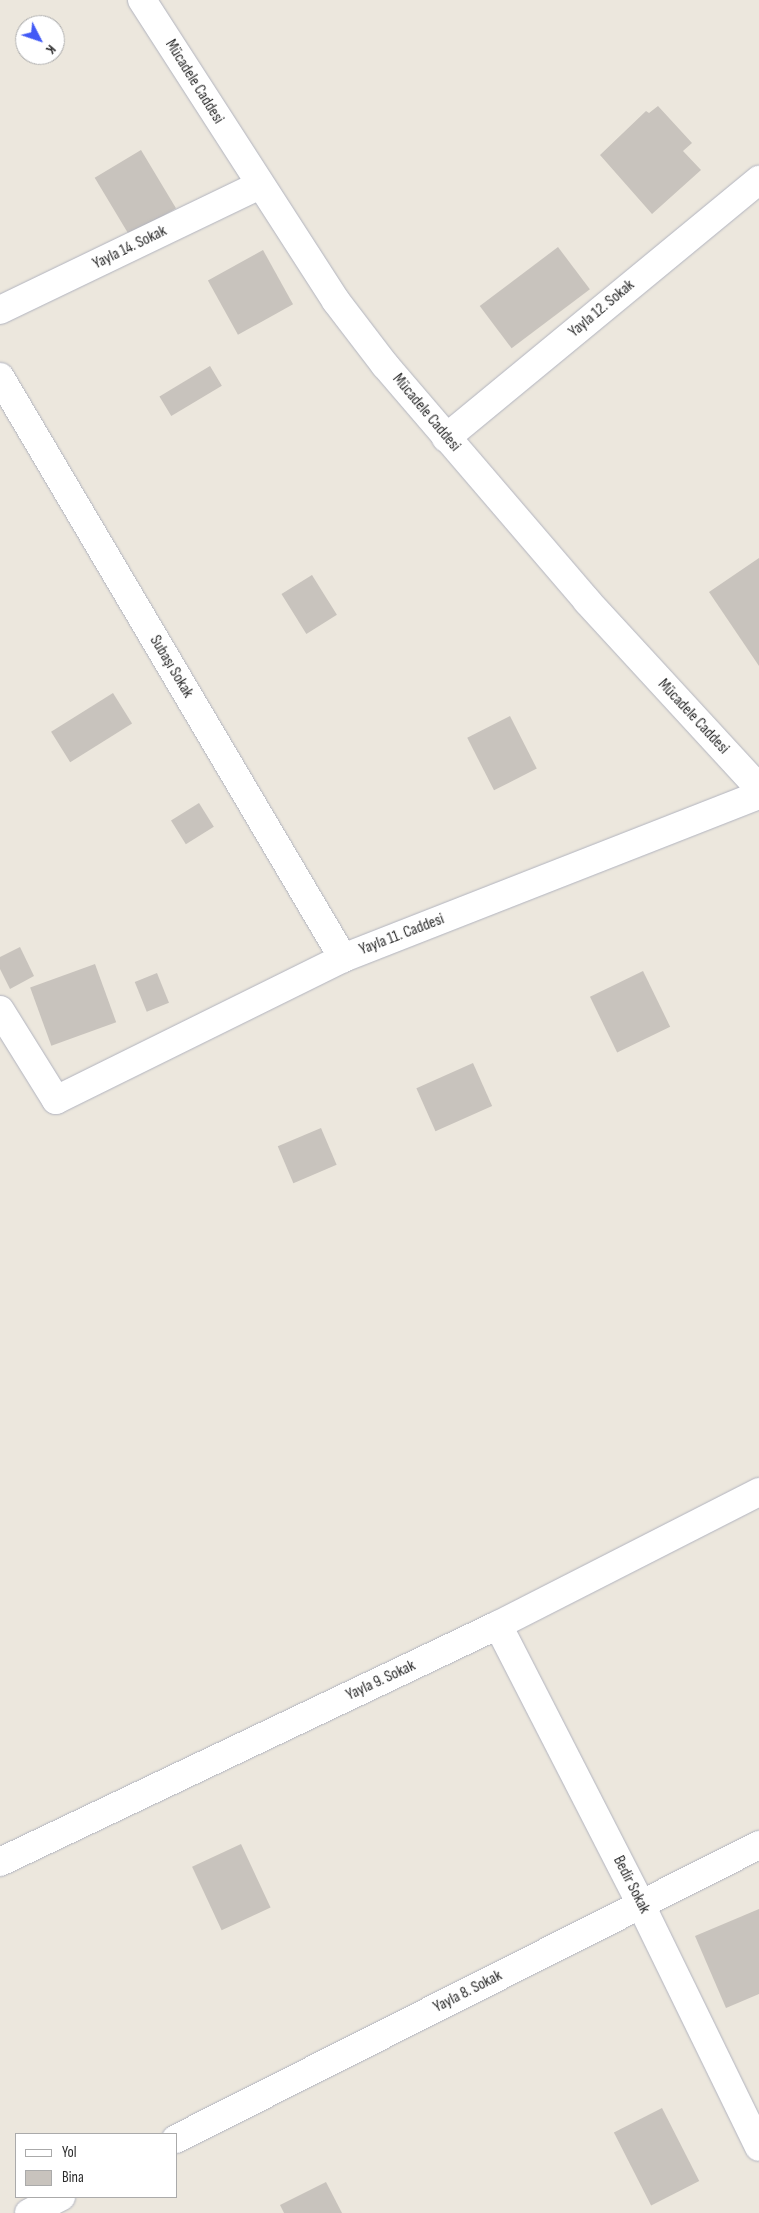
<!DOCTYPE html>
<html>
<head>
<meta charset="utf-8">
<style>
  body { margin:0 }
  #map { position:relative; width:759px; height:2213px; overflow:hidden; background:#ece7dd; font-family:"Sofia Sans Condensed",sans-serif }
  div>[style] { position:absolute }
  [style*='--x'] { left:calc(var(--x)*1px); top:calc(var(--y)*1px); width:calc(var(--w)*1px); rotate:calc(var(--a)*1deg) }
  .building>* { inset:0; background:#c8c3bd; transform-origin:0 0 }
  .roads { filter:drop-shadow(0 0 1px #b1b3be) drop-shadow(0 0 1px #b1b3be) }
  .minor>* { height:28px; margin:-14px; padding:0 14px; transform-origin:14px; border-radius:14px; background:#fff }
  .tertiary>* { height:28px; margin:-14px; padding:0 14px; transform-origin:14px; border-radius:14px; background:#fff }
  span { translate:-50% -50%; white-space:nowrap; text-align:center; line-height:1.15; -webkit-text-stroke:4px #fff; paint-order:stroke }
  .street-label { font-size:16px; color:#2b2b2b }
  .legend { position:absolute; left:15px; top:2133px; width:162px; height:65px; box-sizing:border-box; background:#fff; border:1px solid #aaa; margin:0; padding:6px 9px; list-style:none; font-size:15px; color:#2b2b2b }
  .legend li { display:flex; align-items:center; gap:10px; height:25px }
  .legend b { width:25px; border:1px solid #aaa }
  .north { position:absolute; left:15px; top:15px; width:50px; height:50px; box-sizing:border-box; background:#fff; border:1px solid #aaa; border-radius:50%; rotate:131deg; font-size:14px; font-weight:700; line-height:20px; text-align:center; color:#2b2b2b }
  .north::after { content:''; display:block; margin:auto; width:18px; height:22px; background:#4159f6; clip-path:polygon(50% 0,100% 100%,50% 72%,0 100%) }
</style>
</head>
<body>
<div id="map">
  <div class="building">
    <div style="clip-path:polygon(658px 106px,692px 143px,683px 151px,701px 170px,652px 214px,600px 155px,646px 111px,649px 113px)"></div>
    <div style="left:141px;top:150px;width:68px;height:54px;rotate:59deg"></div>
    <div style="left:558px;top:247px;width:53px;height:98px;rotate:53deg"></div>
    <div style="left:263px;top:250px;width:62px;height:63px;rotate:61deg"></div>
    <div style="left:210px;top:366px;width:23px;height:59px;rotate:59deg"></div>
    <div style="clip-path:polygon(759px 558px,759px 666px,709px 592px)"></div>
    <div style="left:312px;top:575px;width:47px;height:36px;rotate:58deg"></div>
    <div style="left:113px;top:693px;width:36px;height:73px;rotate:58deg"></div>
    <div style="left:510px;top:716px;width:59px;height:48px;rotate:63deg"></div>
    <div style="left:199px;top:803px;width:28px;height:33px;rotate:58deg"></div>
    <div style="clip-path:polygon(20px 947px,34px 976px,10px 989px,0 969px,0 957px)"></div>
    <div style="left:95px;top:964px;width:62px;height:69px;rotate:70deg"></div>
    <div style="left:643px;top:971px;width:62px;height:59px;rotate:64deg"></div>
    <div style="left:157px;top:973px;width:32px;height:24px;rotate:68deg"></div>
    <div style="left:473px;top:1063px;width:47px;height:62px;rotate:66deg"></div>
    <div style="left:321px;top:1128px;width:40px;height:47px;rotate:67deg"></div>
    <div style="left:241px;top:1844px;width:70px;height:54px;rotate:65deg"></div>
    <div style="clip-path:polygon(759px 1909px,759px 1994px,726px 2008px,695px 1936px)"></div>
    <div style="left:662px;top:2108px;width:82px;height:54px;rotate:63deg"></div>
    <div style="clip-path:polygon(326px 2182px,342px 2213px,284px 2213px,280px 2205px)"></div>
  </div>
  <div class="roads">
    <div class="minor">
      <div style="--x:0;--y:310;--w:288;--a:-25.7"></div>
      <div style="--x:0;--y:377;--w:675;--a:59.44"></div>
      <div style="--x:446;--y:438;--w:406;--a:-39.5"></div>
      <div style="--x:0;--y:1010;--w:106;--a:58.1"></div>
      <div style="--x:498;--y:1625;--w:314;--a:62.9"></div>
      <div style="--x:641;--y:1905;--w:269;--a:64"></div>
      <div style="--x:0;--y:1862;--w:552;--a:-25.45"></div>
      <div style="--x:498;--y:1625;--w:293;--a:-27"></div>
      <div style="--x:176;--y:2139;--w:653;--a:-26.76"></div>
      <div style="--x:29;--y:2213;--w:36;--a:-27"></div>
    </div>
    <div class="tertiary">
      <div style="--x:142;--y:0;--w:358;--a:57.2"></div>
      <div style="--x:336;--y:301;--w:81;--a:52.6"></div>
      <div style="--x:385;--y:365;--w:311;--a:49.4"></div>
      <div style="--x:587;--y:601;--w:254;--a:47.4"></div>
      <div style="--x:56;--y:1100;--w:320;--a:-26.3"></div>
      <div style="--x:343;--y:958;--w:447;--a:-21.4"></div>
    </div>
  </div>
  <div class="street-label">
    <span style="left:194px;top:82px;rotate:58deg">Mücadele Caddesi</span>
    <span style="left:130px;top:248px;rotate:-26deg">Yayla 14. Sokak</span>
    <span style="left:602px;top:309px;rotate:-40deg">Yayla 12. Sokak</span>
    <span style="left:426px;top:413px;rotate:50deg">Mücadele Caddesi</span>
    <span style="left:171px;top:667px;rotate:59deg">Subaşı Sokak</span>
    <span style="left:693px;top:717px;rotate:47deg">Mücadele Caddesi</span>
    <span style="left:402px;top:935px;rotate:-21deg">Yayla 11. Caddesi</span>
    <span style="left:381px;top:1681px;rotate:-25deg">Yayla 9. Sokak</span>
    <span style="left:631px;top:1885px;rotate:63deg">Bedir Sokak</span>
    <span style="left:468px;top:1992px;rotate:-27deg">Yayla 8. Sokak</span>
  </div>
  <ul class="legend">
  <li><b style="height:6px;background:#fff"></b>Yol</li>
  <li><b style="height:14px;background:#c8c3bd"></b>Bina</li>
  </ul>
  <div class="north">K</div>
</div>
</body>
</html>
